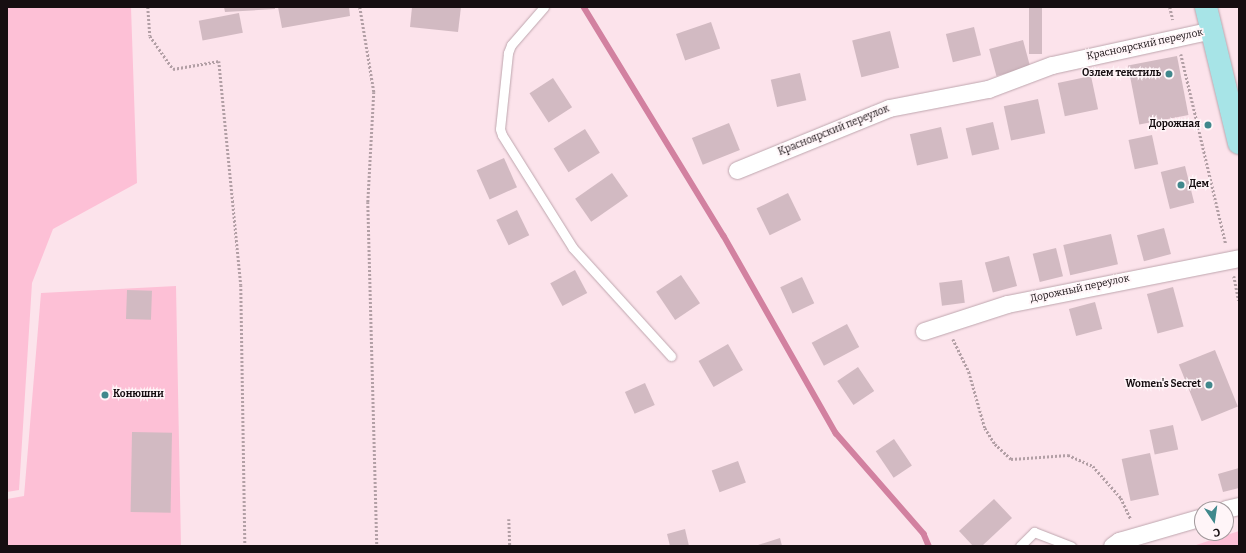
<!DOCTYPE html>
<html>
<head>
<meta charset="utf-8">
<style>
  body { margin:0 }
  #map { position:relative; width:1246px; height:553px; overflow:hidden; background:#fce3eb; font-family:Bitter,serif }
  div>[style] { position:absolute }
  [style*='--x'] { left:calc(var(--x)*1px); top:calc(var(--y)*1px); width:calc(var(--w)*1px); rotate:calc(var(--a)*1deg) }
  .green>* { inset:0; background:#fdc0d6 }
  .stream>* { height:5.5px; margin:-2.75px; padding:0 2.75px; transform-origin:2.75px; border-radius:2.75px; background:#d281a0 }
  .building>* { inset:0; background:#d2bac2; transform-origin:0 0 }
  .path>* { height:2.5px; margin-top:-1.25px; transform-origin:0; background:repeating-linear-gradient(90deg,#b29fa5 0 2px,transparent 0 4px) }
  .roads { filter:drop-shadow(0 0 1px #bea6ae) drop-shadow(0 0 1px #bea6ae) }
  .service>* { height:9px; margin:-4.5px; padding:0 4.5px; transform-origin:4.5px; border-radius:4.5px; background:#fff }
  .minor>* { height:17px; margin:-8.5px; padding:0 8.5px; transform-origin:8.5px; border-radius:8.5px; background:#fff }
  .primary>* { height:22px; margin:-11px; padding:0 11px; transform-origin:11px; border-radius:11px; background:#a7e4e7 }
  .dots>* { width:11px; height:11px; translate:-50% -50%; box-sizing:border-box; border:2px solid #fff5f8; border-radius:50% }
  span { translate:-50% -50%; white-space:nowrap; text-align:center; line-height:1.15; -webkit-text-stroke:3px #fff5f8; paint-order:stroke }
  .street-label { font-size:10px; color:#160e11 }
  .poi-label { font-size:10px; color:#160e11; font-weight:700 }
  .right { translate:-100% -50%; text-align:right }
  .left { translate:0 -50%; text-align:left }
  .frame { position:absolute; inset:0; border:8px solid #160e11; pointer-events:none }
  .north { position:absolute; left:1194px; top:501px; width:40px; height:40px; box-sizing:border-box; background:#fff5f8; border:1px solid #a2999c; border-radius:50%; rotate:167deg; font-size:11px; font-weight:700; line-height:16px; text-align:center; color:#160e11 }
  .north::after { content:''; display:block; margin:auto; width:14px; height:18px; background:#40888c; clip-path:polygon(50% 0,100% 100%,50% 72%,0 100%) }
</style>
</head>
<body>
<div id="map">
  <div class="green">
    <div style="clip-path:polygon(7px 7px,131px 7px,137px 183px,53px 229px,32px 283px,19px 490px,7px 492px)"></div>
    <div style="clip-path:polygon(176px 286px,181px 546px,7px 546px,7px 499px,24px 496px,41px 293px)"></div>
    <div style="clip-path:polygon(1239px 531px,1239px 546px,1193px 546px)"></div>
  </div>
  <div class="stream">
    <div style="--x:584;--y:7;--w:268;--a:58.6"></div>
    <div style="--x:724;--y:236;--w:227;--a:60.4"></div>
    <div style="--x:836;--y:433;--w:134;--a:48.9"></div>
    <div style="--x:924;--y:534;--w:13;--a:67"></div>
  </div>
  <div class="building">
    <div style="clip-path:polygon(224px 7px,275px 7px,275px 9px,225px 12px)"></div>
    <div style="clip-path:polygon(278px 7px,349px 7px,350px 16px,282px 28px)"></div>
    <div style="clip-path:polygon(412px 7px,461px 7px,458px 32px,410px 27px)"></div>
    <div style="left:1029px;top:7px;width:13px;height:47px"></div>
    <div style="left:239px;top:13px;width:20px;height:41px;rotate:79deg"></div>
    <div style="left:711px;top:22px;width:28px;height:37px;rotate:71deg"></div>
    <div style="left:974px;top:27px;width:29px;height:29px;rotate:76deg"></div>
    <div style="left:890px;top:31px;width:38px;height:39px;rotate:76deg"></div>
    <div style="left:1023px;top:40px;width:28px;height:35px;rotate:75deg"></div>
    <div style="left:1177px;top:56px;width:60px;height:50px;rotate:79deg"></div>
    <div style="left:800px;top:73px;width:28px;height:30px;rotate:77deg"></div>
    <div style="left:1091px;top:76px;width:34px;height:34px;rotate:78deg"></div>
    <div style="left:553px;top:78px;width:35px;height:28px;rotate:57deg"></div>
    <div style="left:1038px;top:99px;width:35px;height:35px;rotate:78deg"></div>
    <div style="left:993px;top:122px;width:28px;height:28px;rotate:77deg"></div>
    <div style="left:729px;top:123px;width:29px;height:40px;rotate:68deg"></div>
    <div style="left:941px;top:127px;width:32px;height:32px;rotate:77deg"></div>
    <div style="left:585px;top:129px;width:28px;height:37px;rotate:58deg"></div>
    <div style="left:1152px;top:135px;width:30px;height:24px;rotate:78deg"></div>
    <div style="left:504px;top:158px;width:32px;height:30px;rotate:66deg"></div>
    <div style="left:1185px;top:166px;width:38px;height:25px;rotate:76deg"></div>
    <div style="left:612px;top:173px;width:28px;height:45px;rotate:55deg"></div>
    <div style="left:788px;top:193px;width:30px;height:35px;rotate:64deg"></div>
    <div style="left:517px;top:210px;width:28px;height:23px;rotate:64deg"></div>
    <div style="left:1164px;top:228px;width:27px;height:28px;rotate:75deg"></div>
    <div style="left:1111px;top:234px;width:31px;height:49px;rotate:77deg"></div>
    <div style="left:1056px;top:248px;width:29px;height:24px;rotate:76deg"></div>
    <div style="left:1009px;top:256px;width:31px;height:25px;rotate:75deg"></div>
    <div style="left:575px;top:270px;width:26px;height:28px;rotate:62deg"></div>
    <div style="left:681px;top:275px;width:34px;height:30px;rotate:56deg"></div>
    <div style="left:802px;top:277px;width:29px;height:24px;rotate:65deg"></div>
    <div style="left:962px;top:280px;width:23px;height:23px;rotate:83deg"></div>
    <div style="left:1173px;top:287px;width:41px;height:27px;rotate:75deg"></div>
    <div style="left:127px;top:290px;width:25px;height:29px;rotate:2deg"></div>
    <div style="left:1095px;top:302px;width:28px;height:27px;rotate:75deg"></div>
    <div style="left:847px;top:324px;width:26px;height:40px;rotate:62deg"></div>
    <div style="left:728px;top:344px;width:30px;height:34px;rotate:60deg"></div>
    <div style="left:1215px;top:350px;width:61px;height:39px;rotate:68deg"></div>
    <div style="left:858px;top:367px;width:29px;height:25px;rotate:56deg"></div>
    <div style="left:645px;top:383px;width:24px;height:22px;rotate:66deg"></div>
    <div style="left:1173px;top:425px;width:25px;height:24px;rotate:78deg"></div>
    <div style="left:132px;top:432px;width:40px;height:80px;rotate:1deg"></div>
    <div style="left:894px;top:439px;width:32px;height:22px;rotate:56deg"></div>
    <div style="left:1150px;top:453px;width:43px;height:29px;rotate:78deg"></div>
    <div style="left:738px;top:461px;width:23px;height:28px;rotate:70deg"></div>
    <div style="clip-path:polygon(1239px 468px,1239px 488px,1223px 492px,1218px 474px)"></div>
    <div style="clip-path:polygon(994px 499px,1012px 518px,982px 546px,973px 546px,959px 531px)"></div>
    <div style="clip-path:polygon(685px 529px,689px 546px,670px 546px,667px 534px)"></div>
    <div style="clip-path:polygon(780px 538px,782px 546px,755px 546px)"></div>
  </div>
  <div class="path">
    <div style="--x:148;--y:7;--w:29;--a:86"></div>
    <div style="--x:150;--y:36;--w:40;--a:55.1"></div>
    <div style="--x:173;--y:69;--w:47;--a:-9.9"></div>
    <div style="--x:219;--y:61;--w:225;--a:84.4"></div>
    <div style="--x:241;--y:285;--w:261;--a:89.1"></div>
    <div style="--x:360;--y:7;--w:86;--a:80.6"></div>
    <div style="--x:374;--y:92;--w:110;--a:93.1"></div>
    <div style="--x:368;--y:202;--w:344;--a:88.5"></div>
    <div style="--x:1170;--y:7;--w:13;--a:77"></div>
    <div style="--x:1181;--y:54;--w:195;--a:76.7"></div>
    <div style="--x:1234;--y:276;--w:25;--a:79"></div>
    <div style="--x:953;--y:339;--w:37;--a:64"></div>
    <div style="--x:969;--y:372;--w:58;--a:74.1"></div>
    <div style="--x:985;--y:428;--w:19;--a:58"></div>
    <div style="--x:995;--y:444;--w:22;--a:43"></div>
    <div style="--x:1011;--y:459;--w:57;--a:-4"></div>
    <div style="--x:1068;--y:455;--w:27;--a:24"></div>
    <div style="--x:1093;--y:466;--w:43;--a:48.8"></div>
    <div style="--x:1121;--y:498;--w:23;--a:65"></div>
    <div style="--x:509;--y:519;--w:27;--a:88"></div>
  </div>
  <div class="roads">
    <div class="service">
      <div style="--x:544;--y:7;--w:50;--a:131"></div>
      <div style="--x:511;--y:45;--w:9;--a:111"></div>
      <div style="--x:508;--y:53;--w:76;--a:96"></div>
      <div style="--x:500;--y:129;--w:6;--a:72"></div>
      <div style="--x:502;--y:135;--w:133;--a:57.9"></div>
      <div style="--x:573;--y:248;--w:146;--a:47.8"></div>
      <div style="--x:1020;--y:546;--w:20;--a:-45"></div>
      <div style="--x:1034;--y:532;--w:40;--a:21"></div>
    </div>
    <div class="minor">
      <div style="--x:737;--y:170;--w:164;--a:-22.2"></div>
      <div style="--x:889;--y:108;--w:101;--a:-10.9"></div>
      <div style="--x:988;--y:89;--w:68;--a:-20.6"></div>
      <div style="--x:1052;--y:65;--w:164;--a:-12.3"></div>
      <div style="--x:924;--y:331;--w:87;--a:-18"></div>
      <div style="--x:1007;--y:304;--w:237;--a:-11.2"></div>
      <div style="--x:1226;--y:509;--w:13;--a:-13"></div>
      <div style="--x:1112;--y:546;--w:9;--a:-36"></div>
      <div style="--x:1119;--y:541;--w:86;--a:-16.1"></div>
    </div>
    <div class="primary">
      <div style="--x:1206;--y:7;--w:140;--a:76.4"></div>
    </div>
  </div>
  <div class="dots">
    <div style="left:1169px;top:74px;background:#40888c"></div>
    <div style="left:1208px;top:125px;background:#40888c"></div>
    <div style="left:1181px;top:185px;background:#40888c"></div>
    <div style="left:1209px;top:385px;background:#40888c"></div>
    <div style="left:105px;top:395px;background:#40888c"></div>
  </div>
  <div class="street-label">
    <span style="left:1145px;top:45px;rotate:-12deg">Красноярский переулок</span>
    <span style="left:834px;top:131px;rotate:-22deg">Красноярский переулок</span>
    <span style="left:1080px;top:289px;rotate:-12deg">Дорожный переулок</span>
  </div>
  <div class="poi-label">
    <span class="right" style="left:1161px;top:74px">Озлем текстиль</span>
    <span class="right" style="left:1200px;top:125px">Дорожная</span>
    <span class="left" style="left:1189px;top:185px">Дем</span>
    <span class="right" style="left:1201px;top:385px">Women's Secret</span>
    <span class="left" style="left:113px;top:395px">Конюшни</span>
  </div>
  <div class="frame"></div>
  <div class="north">С</div>
</div>
</body>
</html>
